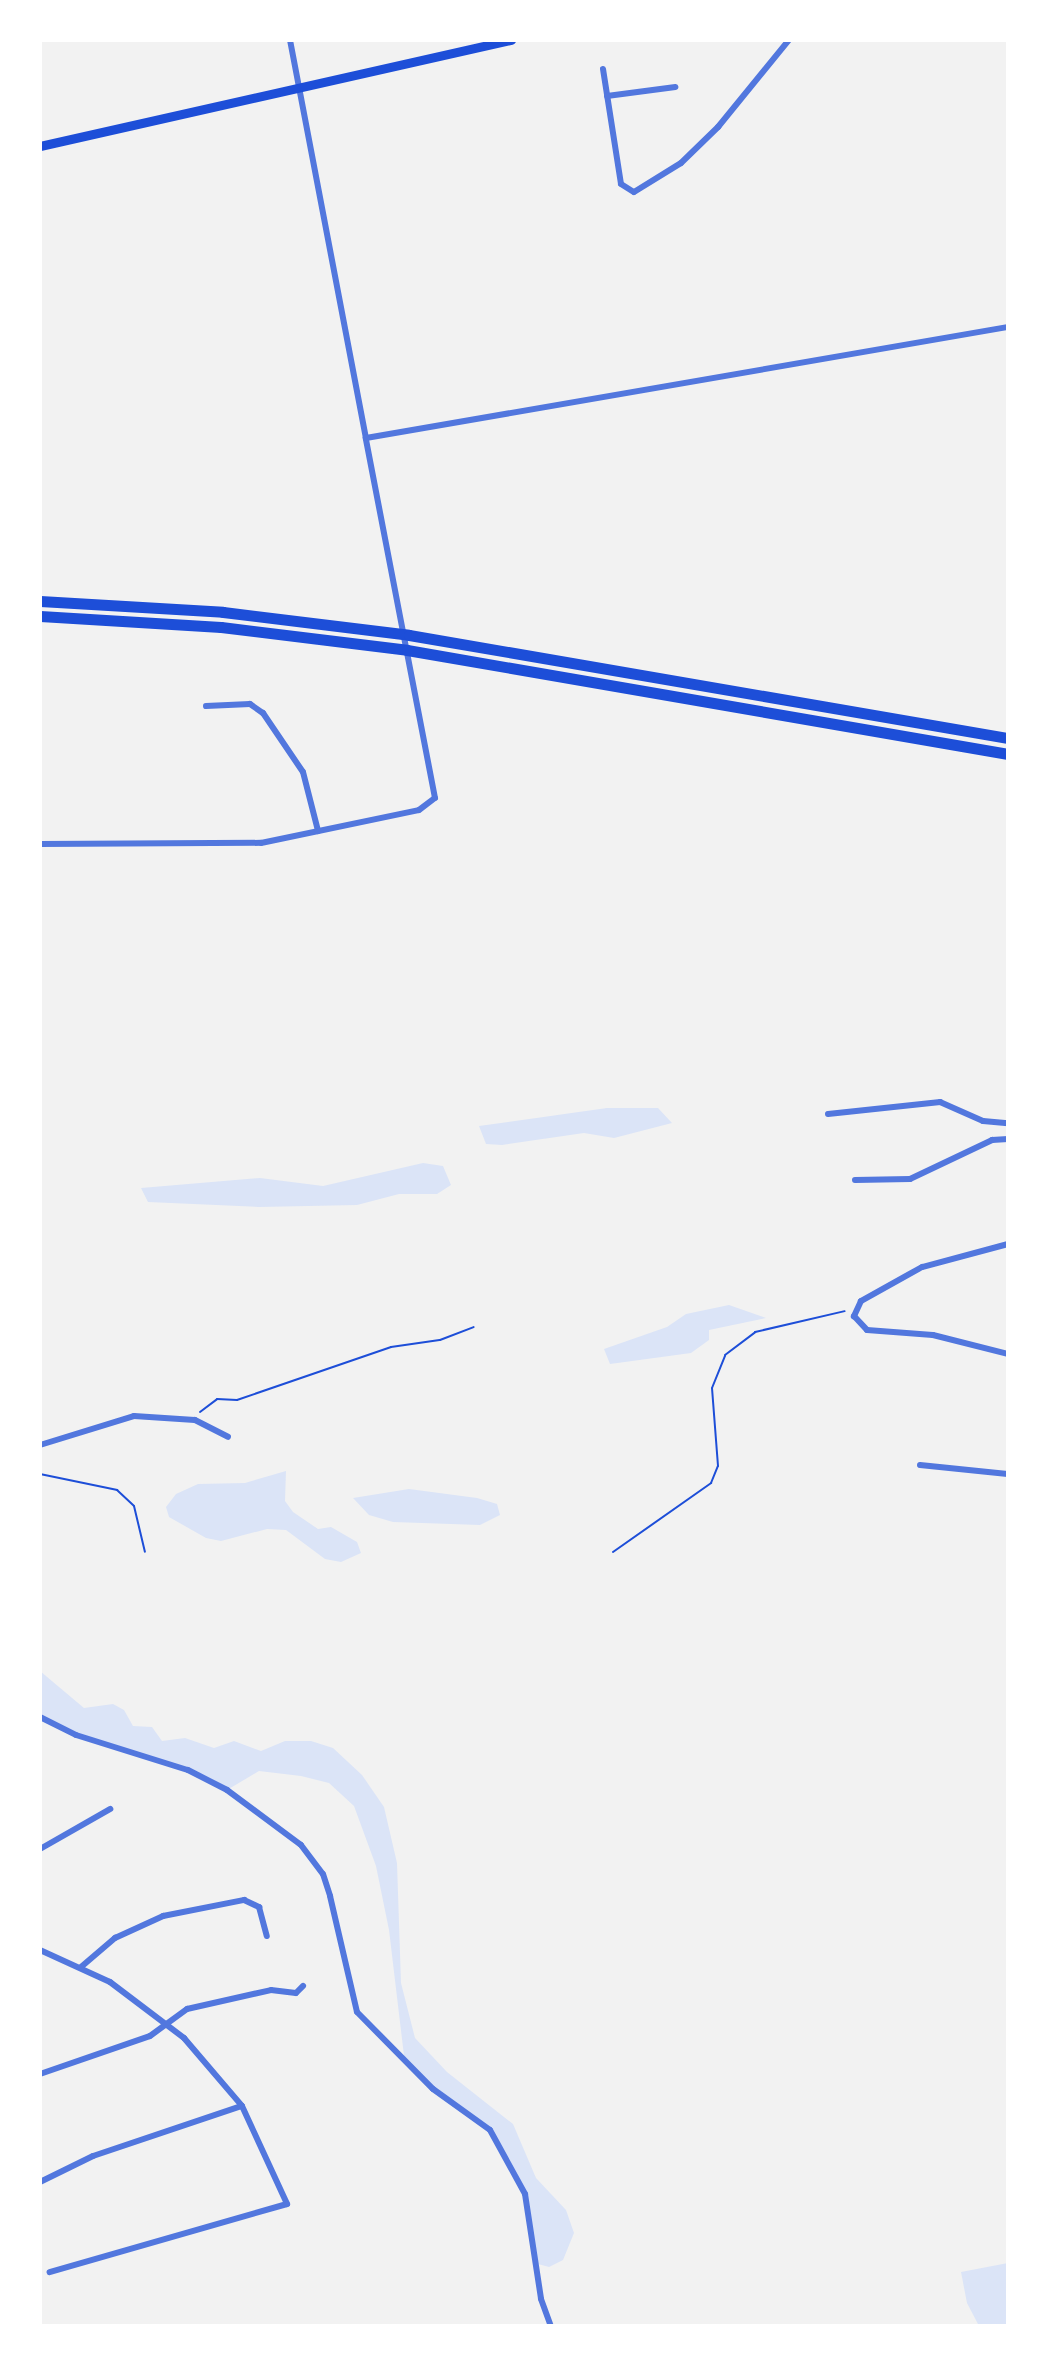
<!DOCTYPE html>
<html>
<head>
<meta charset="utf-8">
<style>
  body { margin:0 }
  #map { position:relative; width:1048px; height:2366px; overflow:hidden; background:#f2f2f2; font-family:Poppins,sans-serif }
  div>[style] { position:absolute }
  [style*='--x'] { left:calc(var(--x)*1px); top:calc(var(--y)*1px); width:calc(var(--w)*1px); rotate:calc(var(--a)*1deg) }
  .green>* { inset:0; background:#dbe4f7 }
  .path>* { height:2px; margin:-1px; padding:0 1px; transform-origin:1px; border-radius:1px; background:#1d4ed8 }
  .minor>* { height:6px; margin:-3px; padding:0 3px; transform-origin:3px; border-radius:3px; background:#5277de }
  .primary>* { height:9px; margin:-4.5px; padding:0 4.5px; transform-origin:4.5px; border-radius:4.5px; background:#1d4ed8 }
  .motorway>* { height:11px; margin:-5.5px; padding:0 5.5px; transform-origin:5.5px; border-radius:5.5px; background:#1d4ed8 }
  span { translate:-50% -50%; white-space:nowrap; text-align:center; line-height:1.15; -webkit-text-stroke:7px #fff; paint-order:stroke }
  .frame { position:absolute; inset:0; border:42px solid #fff; pointer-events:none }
</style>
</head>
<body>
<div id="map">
  <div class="green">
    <div style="clip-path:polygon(607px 1108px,658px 1108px,672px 1123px,614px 1138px,584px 1133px,502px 1145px,486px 1144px,479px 1126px)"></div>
    <div style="clip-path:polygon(423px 1163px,443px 1166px,451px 1185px,437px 1194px,399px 1194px,357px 1205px,259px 1207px,148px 1202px,141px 1188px,260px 1178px,323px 1186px)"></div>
    <div style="clip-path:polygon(729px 1305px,766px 1318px,709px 1330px,709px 1340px,691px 1353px,610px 1364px,604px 1349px,667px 1327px,686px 1314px)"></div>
    <div style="clip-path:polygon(286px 1471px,285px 1501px,293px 1512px,318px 1529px,331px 1527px,357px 1542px,361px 1553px,341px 1562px,325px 1559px,286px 1530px,267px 1529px,221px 1541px,206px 1538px,169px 1517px,166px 1507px,176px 1494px,198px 1484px,245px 1483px)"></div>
    <div style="clip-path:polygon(409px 1489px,477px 1498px,497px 1504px,500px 1515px,480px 1525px,393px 1522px,369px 1515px,353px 1498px)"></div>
    <div style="clip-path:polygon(40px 1671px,84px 1708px,113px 1704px,124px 1710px,133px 1726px,152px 1727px,162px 1741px,185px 1738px,214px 1748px,234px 1741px,261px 1751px,285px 1741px,311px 1741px,333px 1748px,362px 1775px,384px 1807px,397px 1863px,401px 1983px,415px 2038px,447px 2072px,513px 2124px,536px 2178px,566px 2210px,574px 2233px,563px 2260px,549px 2267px,538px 2264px,525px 2194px,490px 2130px,405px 2064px,389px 1930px,376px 1866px,354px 1806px,329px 1783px,301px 1776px,259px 1771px,227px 1790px,188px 1770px,79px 1736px,40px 1717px)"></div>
    <div style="clip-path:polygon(1008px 2263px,1008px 2326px,979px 2326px,967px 2303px,961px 2272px)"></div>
  </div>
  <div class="path">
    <div style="--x:200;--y:1412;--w:21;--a:-37"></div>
    <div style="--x:217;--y:1399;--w:20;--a:3"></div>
    <div style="--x:237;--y:1400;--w:163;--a:-19"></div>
    <div style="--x:391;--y:1347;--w:49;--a:-8.1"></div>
    <div style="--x:440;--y:1340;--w:36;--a:-21"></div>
    <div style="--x:40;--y:1474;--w:79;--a:11.7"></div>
    <div style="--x:117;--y:1490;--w:23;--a:43"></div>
    <div style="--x:134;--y:1506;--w:47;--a:76.6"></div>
    <div style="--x:613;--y:1552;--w:120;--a:-35.1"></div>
    <div style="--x:711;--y:1483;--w:18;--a:-68"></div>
    <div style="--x:718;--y:1466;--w:78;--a:-94.4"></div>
    <div style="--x:712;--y:1388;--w:35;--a:-68"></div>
    <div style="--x:725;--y:1355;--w:38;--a:-37"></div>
    <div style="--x:755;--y:1332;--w:92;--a:-13.1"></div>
  </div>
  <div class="minor">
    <div style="--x:290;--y:40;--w:405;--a:79.2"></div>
    <div style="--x:366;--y:438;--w:652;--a:-9.81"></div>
    <div style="--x:603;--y:69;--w:116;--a:81.1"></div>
    <div style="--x:621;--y:184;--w:15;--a:32"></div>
    <div style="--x:634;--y:192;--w:55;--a:-31.7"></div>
    <div style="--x:681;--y:163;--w:52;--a:-44.2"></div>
    <div style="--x:718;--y:127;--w:112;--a:-50.8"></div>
    <div style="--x:607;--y:96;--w:69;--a:-7.5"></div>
    <div style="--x:206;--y:706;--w:44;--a:-2.6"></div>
    <div style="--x:250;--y:704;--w:16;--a:35"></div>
    <div style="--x:263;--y:713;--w:71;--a:55.9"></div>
    <div style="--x:303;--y:772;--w:61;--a:75.7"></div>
    <div style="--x:40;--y:844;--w:221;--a:-0.3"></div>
    <div style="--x:261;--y:843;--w:161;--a:-11.8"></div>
    <div style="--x:419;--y:810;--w:20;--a:-37"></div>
    <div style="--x:435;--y:798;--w:367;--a:-100.9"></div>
    <div style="--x:828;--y:1114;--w:113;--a:-6.1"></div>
    <div style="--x:940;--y:1102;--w:47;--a:23.8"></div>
    <div style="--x:983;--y:1121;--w:25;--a:5"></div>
    <div style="--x:855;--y:1180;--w:55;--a:-1"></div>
    <div style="--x:910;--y:1179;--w:91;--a:-25.4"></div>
    <div style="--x:992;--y:1140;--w:16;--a:-4"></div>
    <div style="--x:1008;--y:1244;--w:89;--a:165"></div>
    <div style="--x:922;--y:1267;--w:70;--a:150.9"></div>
    <div style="--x:861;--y:1301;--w:17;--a:115"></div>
    <div style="--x:854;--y:1316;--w:19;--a:47"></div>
    <div style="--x:867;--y:1330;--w:66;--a:4.3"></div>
    <div style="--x:933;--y:1335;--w:77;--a:14.2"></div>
    <div style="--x:40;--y:1445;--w:98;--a:-17.1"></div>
    <div style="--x:134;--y:1416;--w:61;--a:3.8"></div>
    <div style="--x:195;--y:1420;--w:37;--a:27"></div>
    <div style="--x:920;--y:1465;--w:88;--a:5.8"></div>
    <div style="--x:40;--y:1717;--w:40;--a:26.6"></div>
    <div style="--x:76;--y:1735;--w:117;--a:17.4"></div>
    <div style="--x:188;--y:1770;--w:44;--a:27.1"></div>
    <div style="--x:227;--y:1790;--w:92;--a:36.6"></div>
    <div style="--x:301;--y:1845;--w:36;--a:53"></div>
    <div style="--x:323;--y:1874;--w:23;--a:72"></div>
    <div style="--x:330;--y:1896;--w:119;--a:76.9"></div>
    <div style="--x:357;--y:2012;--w:108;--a:45.4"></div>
    <div style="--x:433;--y:2089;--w:70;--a:35.7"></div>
    <div style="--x:490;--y:2130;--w:73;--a:61.3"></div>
    <div style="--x:525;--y:2194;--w:106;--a:81.3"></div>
    <div style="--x:541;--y:2299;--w:29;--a:70"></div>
    <div style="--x:40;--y:1849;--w:81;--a:-29.7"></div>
    <div style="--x:40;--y:1950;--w:77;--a:24.6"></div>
    <div style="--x:110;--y:1982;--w:93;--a:37.1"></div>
    <div style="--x:184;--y:2038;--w:89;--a:49.5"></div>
    <div style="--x:242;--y:2106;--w:108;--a:65.3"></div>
    <div style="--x:287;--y:2204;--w:247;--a:164"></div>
    <div style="--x:81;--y:1967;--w:45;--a:-40.5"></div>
    <div style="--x:115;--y:1938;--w:53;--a:-24.6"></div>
    <div style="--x:163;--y:1916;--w:83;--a:-11.2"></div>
    <div style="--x:244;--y:1900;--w:17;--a:25"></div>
    <div style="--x:259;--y:1907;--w:30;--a:75"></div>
    <div style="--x:40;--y:2074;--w:116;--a:-19.1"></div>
    <div style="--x:150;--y:2036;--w:46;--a:-36.1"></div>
    <div style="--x:187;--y:2009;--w:86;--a:-12.7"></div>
    <div style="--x:271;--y:1990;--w:25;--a:7"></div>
    <div style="--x:296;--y:1993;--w:10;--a:-45"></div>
    <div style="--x:40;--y:2182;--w:59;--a:-26.1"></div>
    <div style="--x:93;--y:2156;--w:157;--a:-18.6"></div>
  </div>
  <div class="primary">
    <div style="--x:40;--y:146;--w:483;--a:-12.7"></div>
  </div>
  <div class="motorway">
    <div style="--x:40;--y:601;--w:183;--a:3.4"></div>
    <div style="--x:223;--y:612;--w:187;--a:7"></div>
    <div style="--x:409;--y:635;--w:608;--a:9.76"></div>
    <div style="--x:40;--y:616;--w:181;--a:3.5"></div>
    <div style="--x:221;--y:627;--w:187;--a:7"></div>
    <div style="--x:407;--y:650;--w:610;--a:9.82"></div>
  </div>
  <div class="frame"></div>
</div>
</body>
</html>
